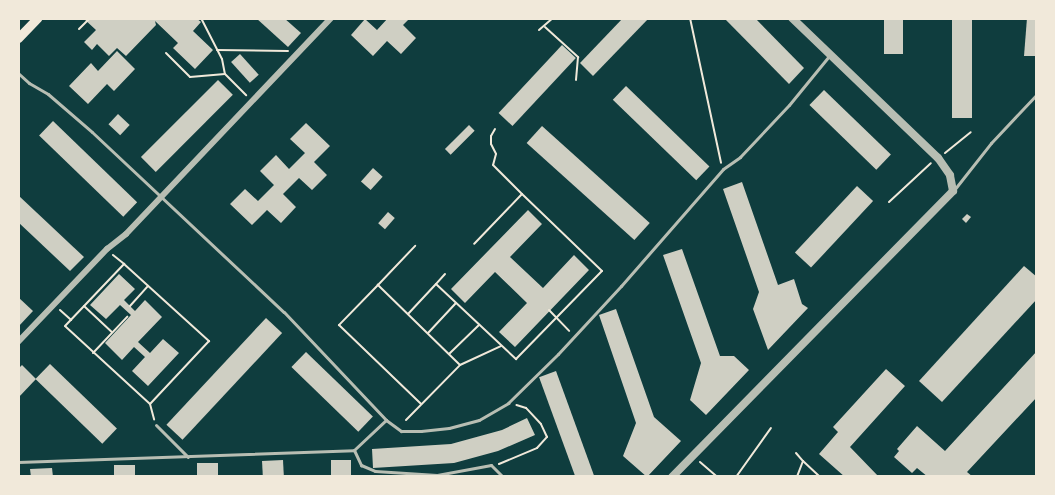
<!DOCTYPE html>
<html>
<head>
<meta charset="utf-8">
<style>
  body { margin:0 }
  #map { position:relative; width:1055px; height:495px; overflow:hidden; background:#0f3d3e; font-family:"DejaVu Sans",sans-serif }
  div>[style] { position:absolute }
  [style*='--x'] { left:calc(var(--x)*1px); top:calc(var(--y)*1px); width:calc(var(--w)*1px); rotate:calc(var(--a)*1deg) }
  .building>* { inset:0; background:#cfcfc3; transform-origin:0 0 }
  .path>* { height:2px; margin:-1px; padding:0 1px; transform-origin:1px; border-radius:1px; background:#f1e9da }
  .service>* { height:3px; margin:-1.5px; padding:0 1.5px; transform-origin:1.5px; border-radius:1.5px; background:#b8beb3 }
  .minor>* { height:6px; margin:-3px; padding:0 3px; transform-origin:3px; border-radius:3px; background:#b8beb3 }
  .tertiary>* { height:8px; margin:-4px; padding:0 4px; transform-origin:4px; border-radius:4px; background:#b8beb3 }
  .primary>* { height:9px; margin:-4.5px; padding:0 4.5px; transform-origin:4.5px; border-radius:4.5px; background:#f1e9da }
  span { translate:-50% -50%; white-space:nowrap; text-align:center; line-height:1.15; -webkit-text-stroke:6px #f1e9da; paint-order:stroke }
  .frame { position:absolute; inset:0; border:20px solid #f1e9da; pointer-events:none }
</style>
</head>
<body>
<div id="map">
  <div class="building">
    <div style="clip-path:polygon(83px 18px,196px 18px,201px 22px,193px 31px,213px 50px,195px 69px,173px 48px,178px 43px,155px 21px,156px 25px,126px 56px,117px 48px,109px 56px,97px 44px,92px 50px,84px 42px,96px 30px)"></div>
    <div style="clip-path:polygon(256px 18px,284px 18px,301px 33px,288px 47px)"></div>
    <div style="clip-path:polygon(388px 18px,410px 18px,403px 25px,416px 38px,401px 54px,387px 41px,373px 56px,351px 35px,365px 19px,377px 30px)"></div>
    <div style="clip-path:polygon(623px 18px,649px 18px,593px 76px,580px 63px)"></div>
    <div style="clip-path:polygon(724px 18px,755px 18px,804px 68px,789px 84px)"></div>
    <div style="left:884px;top:18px;width:19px;height:36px"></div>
    <div style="left:952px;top:18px;width:20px;height:100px"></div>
    <div style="clip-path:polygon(1027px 18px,1037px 18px,1037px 56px,1024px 56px)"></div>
    <div style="left:562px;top:45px;width:19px;height:93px;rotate:43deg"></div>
    <div style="clip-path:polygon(117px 51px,135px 69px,114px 91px,107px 84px,88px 104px,69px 86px,91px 63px,98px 71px)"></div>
    <div style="left:240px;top:54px;width:28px;height:12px;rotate:48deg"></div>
    <div style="left:218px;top:80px;width:21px;height:109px;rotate:45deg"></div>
    <div style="left:626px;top:86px;width:116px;height:19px;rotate:44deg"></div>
    <div style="left:824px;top:90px;width:93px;height:21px;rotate:44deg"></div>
    <div style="left:118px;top:114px;width:16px;height:14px;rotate:43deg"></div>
    <div style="left:53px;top:121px;width:117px;height:20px;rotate:44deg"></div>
    <div style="clip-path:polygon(306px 123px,330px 146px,314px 162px,327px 175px,312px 190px,299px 178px,283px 194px,296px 207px,281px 223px,267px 210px,252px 225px,230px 204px,245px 189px,258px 201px,274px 185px,260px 171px,276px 155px,289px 169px,305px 153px,290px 139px)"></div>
    <div style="left:469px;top:125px;width:8px;height:34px;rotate:45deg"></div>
    <div style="left:542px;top:126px;width:145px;height:23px;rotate:42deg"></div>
    <div style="left:373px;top:168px;width:13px;height:18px;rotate:42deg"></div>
    <div style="clip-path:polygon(742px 182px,778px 285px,794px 279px,802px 304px,808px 308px,768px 350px,753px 309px,759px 292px,723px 189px)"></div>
    <div style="left:857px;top:186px;width:22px;height:91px;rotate:43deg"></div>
    <div style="clip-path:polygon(18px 195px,84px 257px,70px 271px,18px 222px)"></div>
    <div style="clip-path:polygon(528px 210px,542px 224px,510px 257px,543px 288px,574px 255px,589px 270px,515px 347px,499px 332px,527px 303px,495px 272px,465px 303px,451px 289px)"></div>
    <div style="left:388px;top:212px;width:9px;height:15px;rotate:41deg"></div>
    <div style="clip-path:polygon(967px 214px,971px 217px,966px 223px,962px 219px)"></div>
    <div style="clip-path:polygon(682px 249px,720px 356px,734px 356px,749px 370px,706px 415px,690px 400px,701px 363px,663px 255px)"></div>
    <div style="clip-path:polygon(1024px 266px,1037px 277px,1037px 299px,942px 402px,919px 381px)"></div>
    <div style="clip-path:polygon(119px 274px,135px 289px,124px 300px,135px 311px,145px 300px,162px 317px,138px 342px,150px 353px,163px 339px,179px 353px,148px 386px,132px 371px,145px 357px,134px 347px,122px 360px,105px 343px,131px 315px,120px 305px,106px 319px,90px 305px)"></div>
    <div style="clip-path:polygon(18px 297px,33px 311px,18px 327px)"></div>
    <div style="clip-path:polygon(616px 309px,654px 417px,681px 441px,647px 477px,623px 456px,636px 423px,599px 315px)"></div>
    <div style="left:266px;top:318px;width:22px;height:146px;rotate:43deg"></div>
    <div style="clip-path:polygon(1037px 351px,1037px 397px,967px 472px,973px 477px,928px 477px,917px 468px,912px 473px,894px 457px,899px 451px,897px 449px,917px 426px,945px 451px)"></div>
    <div style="left:306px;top:352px;width:93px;height:21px;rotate:44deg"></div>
    <div style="left:50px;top:364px;width:93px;height:21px;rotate:44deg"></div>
    <div style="clip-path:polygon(22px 365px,36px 379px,18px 398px,18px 369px)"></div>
    <div style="clip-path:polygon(886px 369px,905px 386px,850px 447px,879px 477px,845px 477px,819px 454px,838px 432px,833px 427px)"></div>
    <div style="left:556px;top:371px;width:113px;height:18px;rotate:70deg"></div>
    <div style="clip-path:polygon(527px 418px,535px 435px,498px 451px,454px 463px,373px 468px,372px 449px,451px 444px,502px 430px)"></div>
    <div style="left:283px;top:460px;width:17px;height:21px;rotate:87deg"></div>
    <div style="left:331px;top:460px;width:20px;height:17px"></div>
    <div style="left:218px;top:463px;width:14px;height:21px;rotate:90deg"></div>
    <div style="left:135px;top:465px;width:12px;height:21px;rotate:90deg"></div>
    <div style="clip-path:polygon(52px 468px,53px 477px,31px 477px,30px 469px)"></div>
  </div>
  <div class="path">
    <div style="--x:201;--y:18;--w:46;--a:62.9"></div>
    <div style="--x:222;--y:59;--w:15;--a:79"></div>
    <div style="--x:225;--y:74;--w:30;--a:45"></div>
    <div style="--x:690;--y:18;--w:148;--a:77.9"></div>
    <div style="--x:545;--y:27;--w:45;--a:42.3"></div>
    <div style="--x:578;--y:57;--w:23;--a:95"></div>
    <div style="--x:79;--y:29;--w:16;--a:-45"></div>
    <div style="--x:539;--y:30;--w:18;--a:-41"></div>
    <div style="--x:217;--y:50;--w:71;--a:0.8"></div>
    <div style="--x:166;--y:53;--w:34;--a:45"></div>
    <div style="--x:190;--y:77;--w:35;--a:-5"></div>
    <div style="--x:495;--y:129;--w:8;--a:120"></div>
    <div style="--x:491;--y:136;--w:8;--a:90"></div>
    <div style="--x:491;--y:144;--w:11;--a:63"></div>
    <div style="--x:496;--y:154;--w:11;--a:105"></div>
    <div style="--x:493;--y:165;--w:41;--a:45"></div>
    <div style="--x:945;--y:153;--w:33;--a:-39"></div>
    <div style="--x:889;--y:202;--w:57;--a:-42.9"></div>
    <div style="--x:113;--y:255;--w:14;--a:39"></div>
    <div style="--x:124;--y:264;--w:115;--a:42.2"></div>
    <div style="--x:209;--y:341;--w:86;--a:133.1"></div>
    <div style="--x:150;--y:404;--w:115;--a:-137.5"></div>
    <div style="--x:65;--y:326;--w:86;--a:-46.4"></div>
    <div style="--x:445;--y:274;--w:13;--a:132"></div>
    <div style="--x:436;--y:284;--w:110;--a:43.2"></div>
    <div style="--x:516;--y:359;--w:123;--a:-45.7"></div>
    <div style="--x:602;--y:271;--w:111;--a:-136.1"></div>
    <div style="--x:522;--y:194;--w:69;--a:133.8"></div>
    <div style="--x:378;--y:285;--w:54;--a:-46.5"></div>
    <div style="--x:84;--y:306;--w:38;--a:43"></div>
    <div style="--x:130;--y:306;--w:27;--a:-48"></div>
    <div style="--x:60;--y:310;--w:15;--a:42"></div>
    <div style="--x:549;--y:310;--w:29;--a:46"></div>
    <div style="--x:408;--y:314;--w:41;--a:-47"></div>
    <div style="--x:428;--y:333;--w:41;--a:-47"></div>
    <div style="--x:93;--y:353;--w:50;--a:-46.6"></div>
    <div style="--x:449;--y:354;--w:42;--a:-44"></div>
    <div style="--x:460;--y:365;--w:45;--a:-24.9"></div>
    <div style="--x:150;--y:404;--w:16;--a:75"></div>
    <div style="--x:406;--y:420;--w:77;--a:-45.5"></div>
    <div style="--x:460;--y:365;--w:115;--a:-135.7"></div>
    <div style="--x:378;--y:285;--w:56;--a:134.3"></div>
    <div style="--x:339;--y:325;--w:114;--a:43.9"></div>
    <div style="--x:796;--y:453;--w:11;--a:49"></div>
    <div style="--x:803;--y:461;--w:17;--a:111"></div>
    <div style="--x:803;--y:461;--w:23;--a:43"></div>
    <div style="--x:700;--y:462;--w:23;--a:41"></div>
    <div style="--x:499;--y:464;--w:41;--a:-22.8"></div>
    <div style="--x:537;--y:448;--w:15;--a:-48"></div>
    <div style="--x:547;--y:437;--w:14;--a:-115"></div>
    <div style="--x:541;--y:424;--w:22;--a:-133"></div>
    <div style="--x:526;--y:408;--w:10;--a:-163"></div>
    <div style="--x:736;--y:477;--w:60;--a:-54.5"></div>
  </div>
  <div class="service">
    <div style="--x:18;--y:73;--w:15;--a:42"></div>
    <div style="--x:29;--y:83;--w:22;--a:30"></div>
    <div style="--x:48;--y:94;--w:58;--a:40.8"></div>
    <div style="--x:92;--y:132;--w:263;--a:43.2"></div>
    <div style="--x:284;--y:312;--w:149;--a:46.6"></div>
    <div style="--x:386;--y:420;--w:19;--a:36"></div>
    <div style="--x:401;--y:431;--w:20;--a:0"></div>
    <div style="--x:421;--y:431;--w:28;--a:-6"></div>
    <div style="--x:449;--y:428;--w:31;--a:-15"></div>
    <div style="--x:479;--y:420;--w:34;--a:-30"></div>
    <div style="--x:508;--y:403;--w:70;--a:-44.4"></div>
    <div style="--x:558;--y:354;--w:93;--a:-47.2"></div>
    <div style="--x:621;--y:286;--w:155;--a:-48.9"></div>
    <div style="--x:723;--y:169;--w:21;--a:-35"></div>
    <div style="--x:740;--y:157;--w:71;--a:-46.7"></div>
    <div style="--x:789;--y:105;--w:63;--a:-50.8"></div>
    <div style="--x:954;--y:190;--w:60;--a:-51.8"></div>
    <div style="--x:991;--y:143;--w:67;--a:-46.8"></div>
    <div style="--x:156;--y:425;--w:45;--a:45"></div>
    <div style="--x:354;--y:450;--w:17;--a:65"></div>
    <div style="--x:361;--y:465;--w:15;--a:23"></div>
    <div style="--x:375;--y:471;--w:62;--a:3.7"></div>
    <div style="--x:437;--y:475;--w:55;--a:-10.5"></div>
    <div style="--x:491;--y:465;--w:17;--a:45"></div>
    <div style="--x:18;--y:462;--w:336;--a:-2"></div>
    <div style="--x:354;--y:450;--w:44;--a:-43.2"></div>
  </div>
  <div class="minor">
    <div style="--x:18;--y:342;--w:129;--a:-46.3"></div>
    <div style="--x:107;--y:249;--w:24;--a:-38"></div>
    <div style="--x:126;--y:234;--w:298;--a:-46.5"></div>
  </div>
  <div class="tertiary">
    <div style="--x:672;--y:477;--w:401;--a:-45.5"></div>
    <div style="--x:953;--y:191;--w:16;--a:-101"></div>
    <div style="--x:950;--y:175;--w:21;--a:-125"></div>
    <div style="--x:938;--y:158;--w:202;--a:-136.2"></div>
  </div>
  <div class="primary">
    <div style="--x:18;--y:38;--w:28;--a:-46"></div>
  </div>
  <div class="frame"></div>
</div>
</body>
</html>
